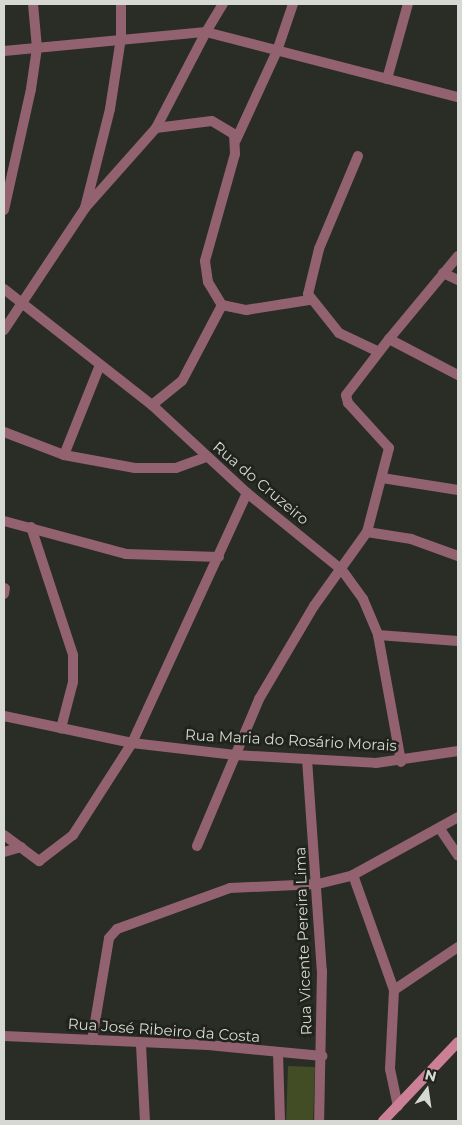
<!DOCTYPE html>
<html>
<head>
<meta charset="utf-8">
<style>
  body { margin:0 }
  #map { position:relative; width:462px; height:1125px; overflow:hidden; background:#2a2c26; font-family:Montserrat,sans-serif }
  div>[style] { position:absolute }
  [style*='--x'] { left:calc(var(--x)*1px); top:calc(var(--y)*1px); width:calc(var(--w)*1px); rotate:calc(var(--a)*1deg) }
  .green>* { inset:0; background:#424d26; transform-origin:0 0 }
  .minor>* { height:10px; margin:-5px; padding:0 5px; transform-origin:5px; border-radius:5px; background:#926271 }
  .secondary>* { height:10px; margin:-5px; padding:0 5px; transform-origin:5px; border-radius:5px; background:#cc8098 }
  span { translate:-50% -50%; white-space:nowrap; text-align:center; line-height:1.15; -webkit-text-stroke:5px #20221c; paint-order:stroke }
  .street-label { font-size:15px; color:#d6d8d4 }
  .frame { position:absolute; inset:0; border:5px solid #d6d8d4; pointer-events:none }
  .north { position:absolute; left:402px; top:1065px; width:50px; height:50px; -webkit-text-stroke:4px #20221c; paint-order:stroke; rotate:14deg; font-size:14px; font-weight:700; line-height:20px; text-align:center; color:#d6d8d4 }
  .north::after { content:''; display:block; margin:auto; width:18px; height:22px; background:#d6d8d4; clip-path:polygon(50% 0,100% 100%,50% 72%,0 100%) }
</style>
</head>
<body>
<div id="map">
  <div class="green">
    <div style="left:288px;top:1066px;width:27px;height:55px;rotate:2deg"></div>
  </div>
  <div class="minor">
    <div style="--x:4;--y:51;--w:203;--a:-5.4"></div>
    <div style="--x:206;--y:32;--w:33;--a:-59"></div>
    <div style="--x:387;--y:79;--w:78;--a:-74.4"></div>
    <div style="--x:156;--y:128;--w:56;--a:-7.1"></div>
    <div style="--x:212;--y:121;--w:26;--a:31"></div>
    <div style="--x:234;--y:134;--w:20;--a:87"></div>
    <div style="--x:235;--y:154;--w:111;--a:105.7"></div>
    <div style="--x:205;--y:261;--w:21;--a:82"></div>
    <div style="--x:208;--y:282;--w:27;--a:59"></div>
    <div style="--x:222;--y:305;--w:25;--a:12"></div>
    <div style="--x:246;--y:310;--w:64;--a:-9"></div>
    <div style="--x:236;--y:140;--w:98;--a:-65.3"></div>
    <div style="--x:277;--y:51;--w:50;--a:-71.2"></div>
    <div style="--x:358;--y:156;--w:101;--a:112.8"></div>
    <div style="--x:319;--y:249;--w:46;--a:103.7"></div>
    <div style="--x:308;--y:294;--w:50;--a:51.5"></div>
    <div style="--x:339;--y:333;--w:44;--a:25.4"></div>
    <div style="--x:85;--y:208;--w:102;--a:-75.8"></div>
    <div style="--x:110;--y:109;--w:72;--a:-81.2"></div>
    <div style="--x:121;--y:38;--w:34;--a:-90"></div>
    <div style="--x:4;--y:210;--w:124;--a:-77.4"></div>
    <div style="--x:31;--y:89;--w:41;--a:-81.7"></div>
    <div style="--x:37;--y:48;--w:44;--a:-95.2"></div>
    <div style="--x:458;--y:256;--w:108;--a:129.7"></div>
    <div style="--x:389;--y:339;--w:78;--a:27.6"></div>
    <div style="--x:443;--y:273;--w:17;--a:25"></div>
    <div style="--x:4;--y:289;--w:188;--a:38.1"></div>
    <div style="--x:152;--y:405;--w:129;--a:42.8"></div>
    <div style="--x:247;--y:493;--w:122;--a:39"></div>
    <div style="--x:342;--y:570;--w:36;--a:54"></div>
    <div style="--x:363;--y:599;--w:39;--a:67"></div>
    <div style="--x:378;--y:635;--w:129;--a:79.7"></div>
    <div style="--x:4;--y:330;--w:146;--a:-56.4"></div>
    <div style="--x:85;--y:208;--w:107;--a:-48.4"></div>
    <div style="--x:156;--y:128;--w:108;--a:-62.5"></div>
    <div style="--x:206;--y:32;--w:260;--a:14.5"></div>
    <div style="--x:152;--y:405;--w:38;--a:-39"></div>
    <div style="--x:182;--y:381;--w:86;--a:-62.2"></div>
    <div style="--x:4;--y:432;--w:64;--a:21"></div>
    <div style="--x:64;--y:455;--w:72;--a:10.4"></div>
    <div style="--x:135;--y:468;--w:41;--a:0"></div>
    <div style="--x:176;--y:468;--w:32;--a:-20"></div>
    <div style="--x:64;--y:455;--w:97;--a:-68.2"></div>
    <div style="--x:382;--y:478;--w:77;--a:9"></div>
    <div style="--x:4;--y:521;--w:126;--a:15.1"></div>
    <div style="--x:126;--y:554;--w:93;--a:1.8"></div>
    <div style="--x:31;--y:527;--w:135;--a:71.8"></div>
    <div style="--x:73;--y:655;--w:27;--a:90"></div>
    <div style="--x:73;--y:682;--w:48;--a:104.6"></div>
    <div style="--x:367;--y:532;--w:45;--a:9"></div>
    <div style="--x:411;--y:539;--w:50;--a:19.9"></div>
    <div style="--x:4;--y:594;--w:6;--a:-81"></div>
    <div style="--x:378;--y:635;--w:80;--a:4.3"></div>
    <div style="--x:4;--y:716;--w:131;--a:11.9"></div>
    <div style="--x:132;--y:743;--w:104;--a:6.6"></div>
    <div style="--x:235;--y:755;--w:141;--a:3.2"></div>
    <div style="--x:376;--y:763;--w:83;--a:-8.3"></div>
    <div style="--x:307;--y:759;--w:213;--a:86"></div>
    <div style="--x:322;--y:971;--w:150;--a:91.1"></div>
    <div style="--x:440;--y:829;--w:32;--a:56"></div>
    <div style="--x:4;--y:835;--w:44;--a:36.6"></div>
    <div style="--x:39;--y:861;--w:43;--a:-37.4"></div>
    <div style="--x:73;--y:835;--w:109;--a:-57.3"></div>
    <div style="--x:132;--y:743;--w:275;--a:-65.3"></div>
    <div style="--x:197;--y:846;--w:160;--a:-67.1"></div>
    <div style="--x:259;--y:699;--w:108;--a:-59.4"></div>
    <div style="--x:314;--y:606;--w:91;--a:-54.4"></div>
    <div style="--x:367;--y:532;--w:87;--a:-75.3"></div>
    <div style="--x:389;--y:448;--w:61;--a:-132.3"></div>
    <div style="--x:348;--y:403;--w:8;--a:-104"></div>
    <div style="--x:346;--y:395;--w:71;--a:-52.5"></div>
    <div style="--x:4;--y:852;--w:18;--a:-16"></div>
    <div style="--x:353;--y:875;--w:122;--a:70.4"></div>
    <div style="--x:394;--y:990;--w:79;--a:92.9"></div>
    <div style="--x:390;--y:1069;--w:38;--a:78"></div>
    <div style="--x:394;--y:990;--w:77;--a:-33.9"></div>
    <div style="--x:4;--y:1036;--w:204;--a:2.5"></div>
    <div style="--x:208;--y:1045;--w:115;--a:5.5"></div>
    <div style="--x:92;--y:1040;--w:103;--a:-80.5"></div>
    <div style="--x:109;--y:938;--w:12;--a:-48"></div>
    <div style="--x:117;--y:929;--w:120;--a:-19.9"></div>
    <div style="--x:230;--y:888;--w:88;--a:-2.6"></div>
    <div style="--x:318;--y:884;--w:36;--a:-14"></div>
    <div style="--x:353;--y:875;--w:120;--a:-28.9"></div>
    <div style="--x:141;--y:1045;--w:76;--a:87"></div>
    <div style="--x:278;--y:1053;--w:68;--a:88.3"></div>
  </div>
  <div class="secondary">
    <div style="--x:383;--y:1121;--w:109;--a:-46.5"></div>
  </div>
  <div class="street-label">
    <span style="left:261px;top:483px;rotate:40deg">Rua do Cruzeiro</span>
    <span style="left:291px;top:740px;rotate:3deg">Rua Maria do Rosário Morais</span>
    <span style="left:303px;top:941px;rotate:-92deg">Rua Vicente Pereira Lima</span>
    <span style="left:164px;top:1030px;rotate:4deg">Rua José Ribeiro da Costa</span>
  </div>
  <div class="frame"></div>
  <div class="north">N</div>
</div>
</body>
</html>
